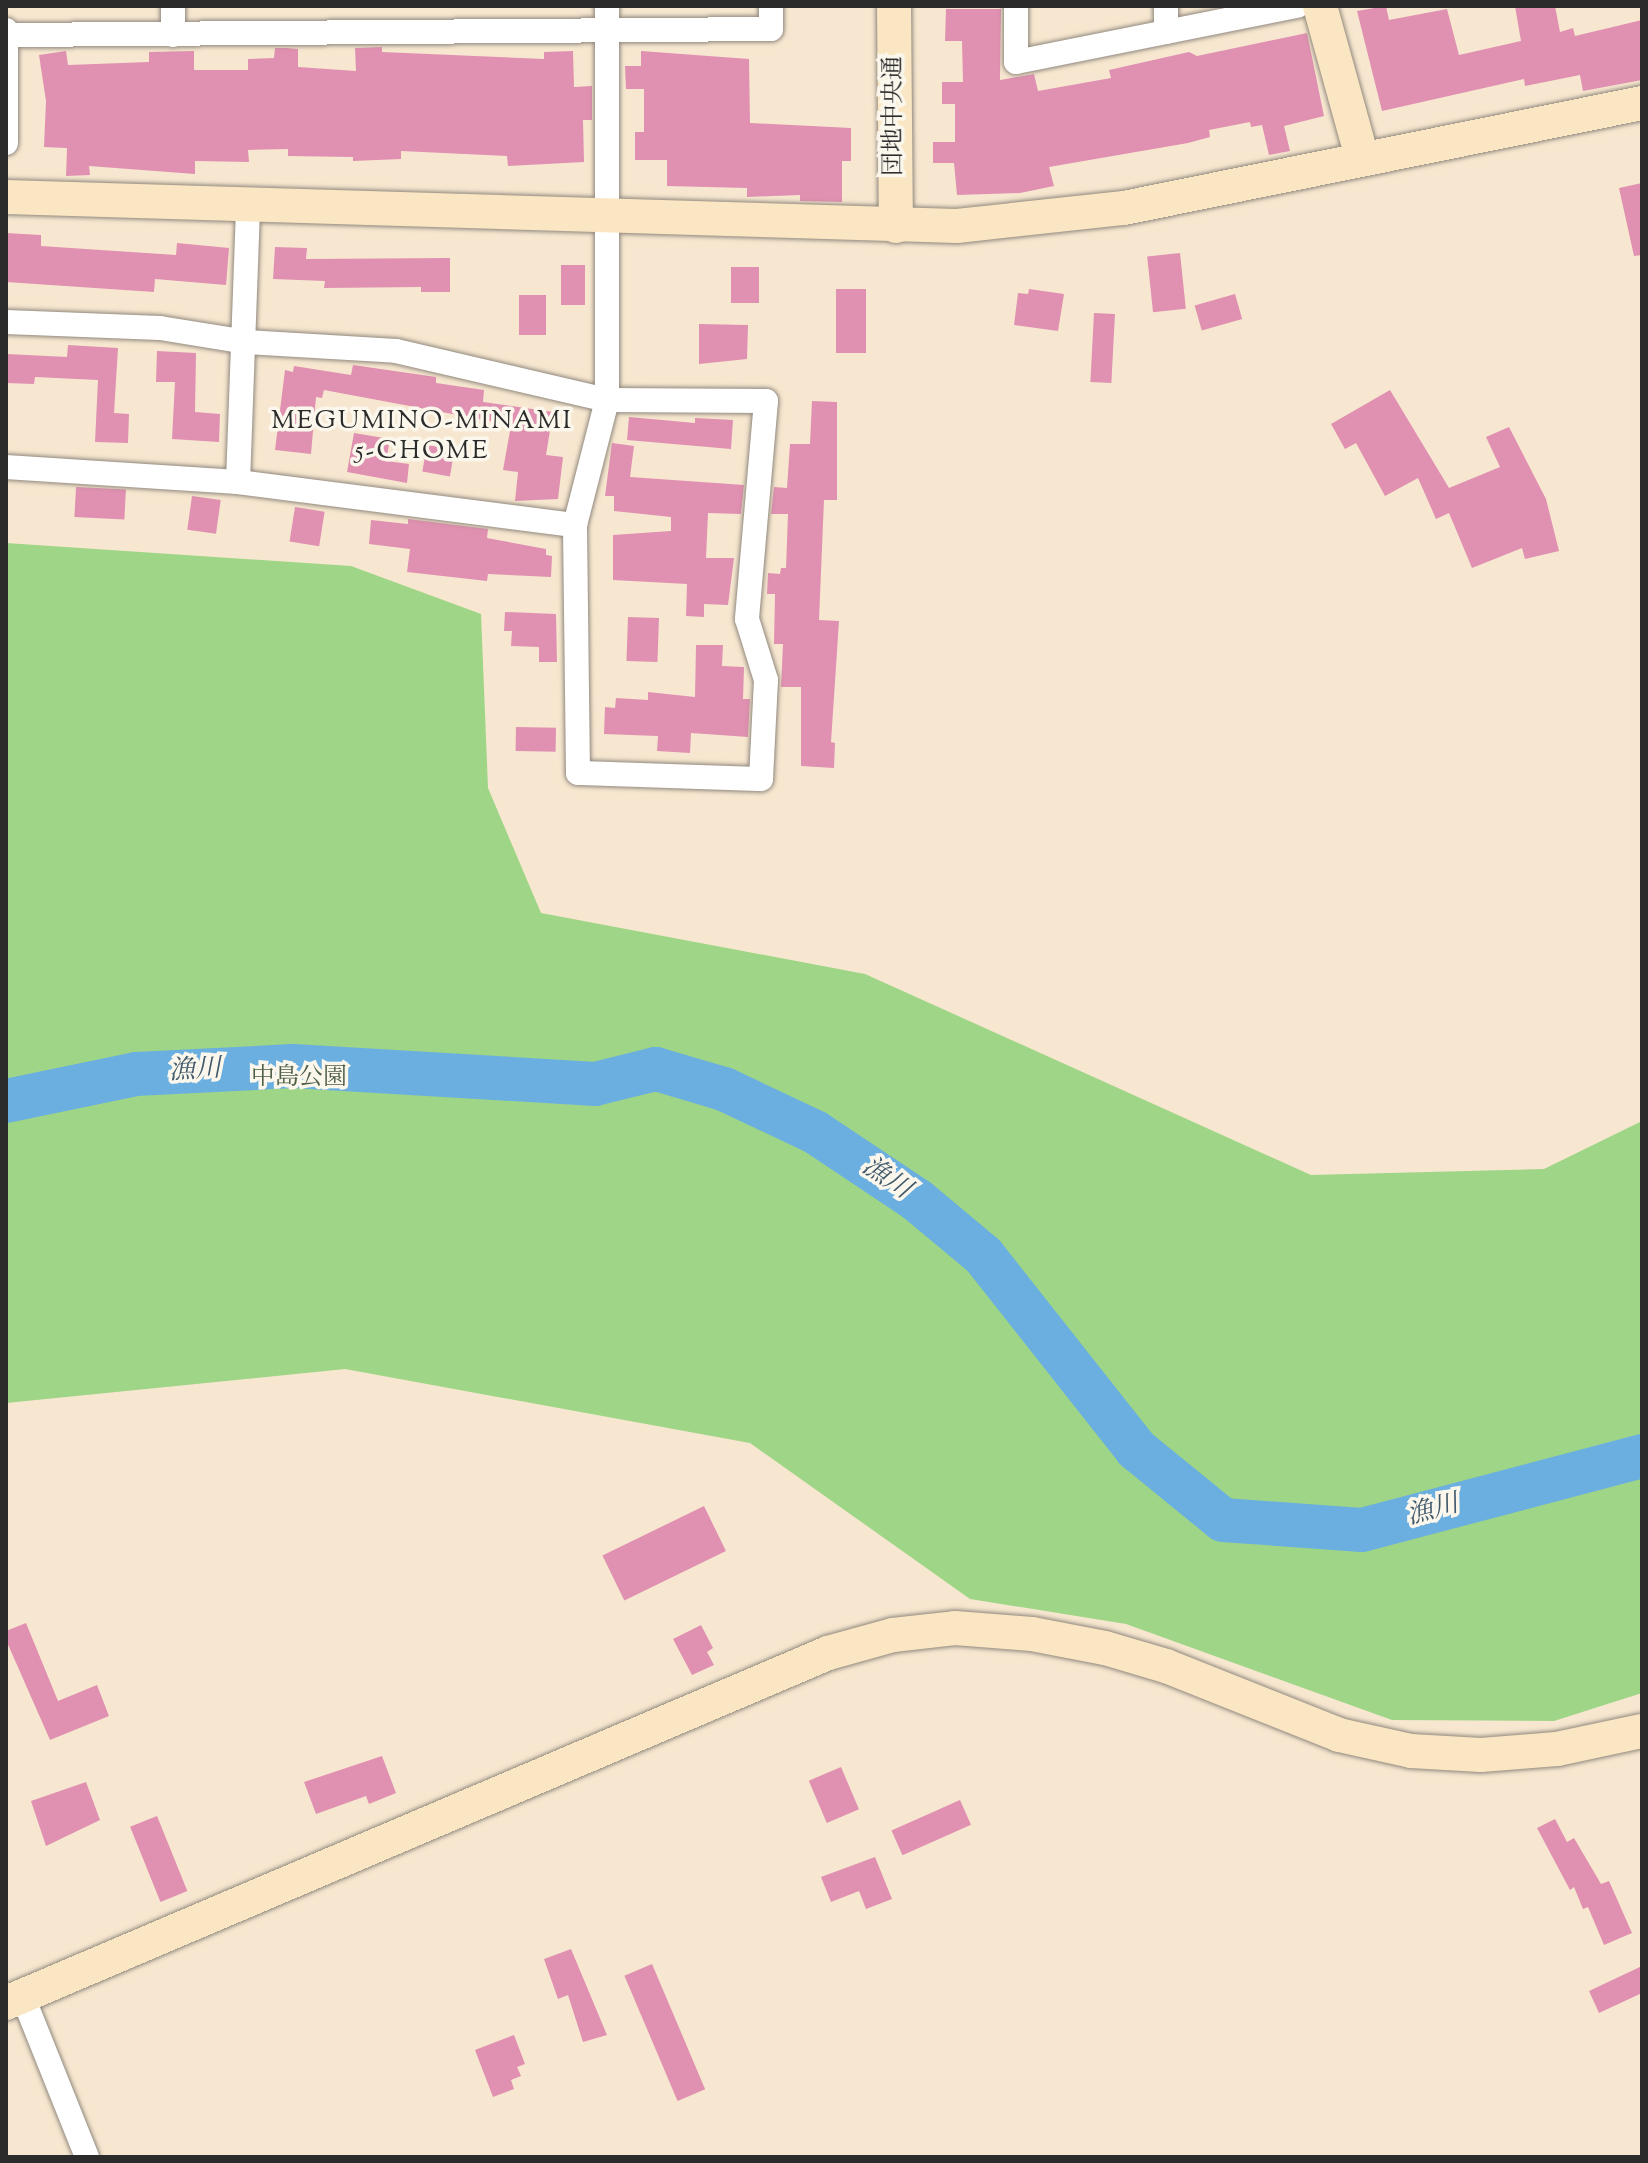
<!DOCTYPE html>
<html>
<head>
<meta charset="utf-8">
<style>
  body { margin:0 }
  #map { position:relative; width:1648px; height:2163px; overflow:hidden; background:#f7e7d0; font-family:"Sorts Mill Goudy","Noto Serif JP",serif }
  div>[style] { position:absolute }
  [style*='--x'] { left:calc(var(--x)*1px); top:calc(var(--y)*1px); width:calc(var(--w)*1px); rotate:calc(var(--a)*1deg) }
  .green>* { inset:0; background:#9fd586 }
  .river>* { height:44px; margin:-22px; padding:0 22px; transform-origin:22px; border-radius:22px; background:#6bafe1 }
  .building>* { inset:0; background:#e090b1; transform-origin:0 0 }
  .roads { filter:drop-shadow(0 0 2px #91897e) drop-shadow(0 0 2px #91897e) }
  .street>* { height:24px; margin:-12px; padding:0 12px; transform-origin:12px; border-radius:12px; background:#fff }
  .secondary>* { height:34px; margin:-17px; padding:0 17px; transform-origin:17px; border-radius:17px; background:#fbe6c3 }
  span { translate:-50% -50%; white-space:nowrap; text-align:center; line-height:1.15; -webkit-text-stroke:7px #fbf7ec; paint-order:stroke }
  .street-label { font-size:24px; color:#2b2b2b }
  .park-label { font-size:24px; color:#4e5e46 }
  .neighbourhood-label { font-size:26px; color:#2b2b2b; letter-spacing:2px }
  .water-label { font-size:26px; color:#41596b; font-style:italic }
  .frame { position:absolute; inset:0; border:8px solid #2b2b2b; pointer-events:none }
</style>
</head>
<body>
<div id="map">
  <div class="green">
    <div style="clip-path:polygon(6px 543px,351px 566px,481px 614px,488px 788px,541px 913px,865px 974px,1311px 1175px,1544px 1169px,1642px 1121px,1642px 1693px,1554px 1721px,1392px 1720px,1126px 1624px,970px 1599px,750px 1443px,345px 1369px,6px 1403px)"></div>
  </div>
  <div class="river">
    <div style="--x:6;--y:1101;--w:133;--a:-11.7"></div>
    <div style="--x:136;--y:1074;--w:157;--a:-2.9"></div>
    <div style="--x:293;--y:1066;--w:303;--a:3.4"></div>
    <div style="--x:595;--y:1084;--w:63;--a:-13.8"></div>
    <div style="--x:656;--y:1069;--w:71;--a:16.4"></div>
    <div style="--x:724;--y:1089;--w:101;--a:25.3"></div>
    <div style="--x:815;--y:1132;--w:123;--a:33.7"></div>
    <div style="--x:917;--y:1200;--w:86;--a:39.8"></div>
    <div style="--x:983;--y:1255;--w:247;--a:51.7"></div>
    <div style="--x:1136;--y:1449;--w:112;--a:39.2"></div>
    <div style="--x:1223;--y:1520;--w:139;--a:4.1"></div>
    <div style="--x:1362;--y:1530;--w:290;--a:-14.8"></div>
  </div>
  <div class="building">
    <div style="clip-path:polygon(1386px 6px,1389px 20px,1447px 9px,1459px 55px,1521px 41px,1515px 6px,1555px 6px,1560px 32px,1573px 28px,1575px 36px,1642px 20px,1642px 80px,1583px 91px,1580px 75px,1525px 86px,1524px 79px,1382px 111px,1357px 11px)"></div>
    <div style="clip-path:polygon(946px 9px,1001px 9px,1000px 80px,1034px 74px,1038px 91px,1111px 78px,1109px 70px,1189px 52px,1197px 56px,1307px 33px,1324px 116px,1284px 126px,1290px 151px,1269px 155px,1262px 125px,1251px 127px,1250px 122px,1209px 130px,1210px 137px,1188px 143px,1049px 167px,1054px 186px,1020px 193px,957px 195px,954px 163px,933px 163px,933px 142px,955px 142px,955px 104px,942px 104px,942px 82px,963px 82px,962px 41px,945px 41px)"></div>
    <div style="clip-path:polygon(382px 47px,382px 52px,544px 59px,544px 52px,573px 51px,574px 87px,592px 86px,592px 120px,583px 120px,584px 162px,508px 166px,507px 156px,401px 151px,401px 159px,353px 161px,353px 157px,288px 156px,288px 149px,248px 150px,249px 162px,195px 161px,195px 174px,89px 166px,90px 175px,66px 176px,67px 148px,44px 147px,46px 101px,39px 55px,66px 51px,68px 65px,149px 62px,149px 52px,194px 51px,194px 70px,248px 70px,248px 59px,274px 58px,275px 48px,286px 48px,298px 49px,298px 67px,356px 71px,355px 48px)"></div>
    <div style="clip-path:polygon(641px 51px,749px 59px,750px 123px,851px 128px,851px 161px,842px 161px,842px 202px,800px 201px,800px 195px,747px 197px,747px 188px,667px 186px,667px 160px,635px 160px,635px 132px,644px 132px,644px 89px,626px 89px,625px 66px,641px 66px)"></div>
    <div style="clip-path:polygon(1642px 183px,1642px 255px,1634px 256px,1619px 188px)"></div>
    <div style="clip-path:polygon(6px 233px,41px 235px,41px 246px,176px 255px,177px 243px,229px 248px,226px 285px,155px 279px,154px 292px,6px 282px)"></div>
    <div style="clip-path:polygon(275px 247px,307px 248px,306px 259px,450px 258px,450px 292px,421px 292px,421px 287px,324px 288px,325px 281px,273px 279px)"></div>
    <div style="left:1180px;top:253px;width:56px;height:33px;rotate:84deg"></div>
    <div style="left:561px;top:265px;width:24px;height:40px"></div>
    <div style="left:731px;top:267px;width:28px;height:36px"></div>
    <div style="left:836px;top:289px;width:30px;height:64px"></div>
    <div style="clip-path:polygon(1029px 289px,1064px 294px,1058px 331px,1014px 325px,1018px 293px,1028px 294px)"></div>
    <div style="left:1235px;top:294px;width:26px;height:42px;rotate:74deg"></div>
    <div style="left:519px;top:295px;width:27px;height:40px"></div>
    <div style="left:1094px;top:313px;width:21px;height:69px;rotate:3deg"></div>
    <div style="clip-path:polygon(699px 324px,748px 325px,747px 359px,699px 364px)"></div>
    <div style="clip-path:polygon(68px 345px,118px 348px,114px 413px,129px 414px,128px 443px,95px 442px,98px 380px,35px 377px,34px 384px,6px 383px,7px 354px,67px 357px)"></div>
    <div style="clip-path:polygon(157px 351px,196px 353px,195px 412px,220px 414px,219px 442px,172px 439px,175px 382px,156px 382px)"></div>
    <div style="clip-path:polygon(353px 365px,436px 377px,436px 383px,484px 390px,483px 402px,553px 412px,546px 455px,563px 457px,558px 499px,515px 501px,518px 472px,503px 470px,511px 425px,324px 390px,322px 398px,316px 397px,311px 454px,275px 450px,285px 370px,293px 372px,294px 366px,351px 375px)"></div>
    <div style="clip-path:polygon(1390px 390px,1449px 488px,1500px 467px,1486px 437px,1509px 427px,1546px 499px,1559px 551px,1525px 559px,1522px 548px,1472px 568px,1449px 513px,1436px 519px,1418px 478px,1385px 496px,1356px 443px,1345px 449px,1331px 424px)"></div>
    <div style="clip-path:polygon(812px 401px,837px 402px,837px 500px,824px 500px,819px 620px,839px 621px,831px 742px,835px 743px,834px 768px,801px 766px,801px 687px,781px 687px,783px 644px,774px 644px,775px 594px,767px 594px,768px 573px,780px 574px,781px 568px,786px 568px,788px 514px,771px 514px,774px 487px,787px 488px,790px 444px,810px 444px)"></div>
    <div style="clip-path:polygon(629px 417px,695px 423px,695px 418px,733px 420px,731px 449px,627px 440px)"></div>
    <div style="clip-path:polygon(354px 433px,390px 439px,386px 461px,409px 464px,407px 483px,347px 472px)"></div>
    <div style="clip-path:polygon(612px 443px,634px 446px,630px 477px,744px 485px,741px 514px,708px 513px,706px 558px,734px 558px,728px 605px,704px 604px,704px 617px,686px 616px,687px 584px,613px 580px,613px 535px,671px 531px,671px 517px,614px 511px,614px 496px,605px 496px)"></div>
    <div style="left:427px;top:445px;width:28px;height:27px;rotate:10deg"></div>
    <div style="left:76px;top:487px;width:50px;height:30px;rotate:3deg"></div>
    <div style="left:192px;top:496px;width:29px;height:34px;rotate:8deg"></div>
    <div style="left:295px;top:507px;width:30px;height:35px;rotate:9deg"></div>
    <div style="clip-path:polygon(408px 519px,488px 529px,487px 538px,546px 549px,546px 555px,552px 556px,551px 577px,488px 574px,487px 581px,407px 572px,410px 549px,369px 544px,371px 520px,408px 524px)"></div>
    <div style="clip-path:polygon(505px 612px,556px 614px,557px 662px,539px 662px,539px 647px,511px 646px,512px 631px,504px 631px)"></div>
    <div style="left:628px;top:617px;width:31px;height:44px;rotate:2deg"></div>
    <div style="clip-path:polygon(696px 645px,723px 645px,722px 666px,744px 667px,743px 699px,750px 699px,748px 737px,691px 733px,690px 753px,657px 751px,658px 736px,604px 734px,605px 707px,615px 708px,616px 698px,648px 700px,648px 692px,695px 697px)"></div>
    <div style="left:516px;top:727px;width:40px;height:24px;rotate:1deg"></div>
    <div style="left:704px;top:1506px;width:50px;height:113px;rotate:64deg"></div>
    <div style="clip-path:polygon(26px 1623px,58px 1701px,97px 1685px,109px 1716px,50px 1740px,6px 1640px,6px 1631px)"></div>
    <div style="clip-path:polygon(701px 1625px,713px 1648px,707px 1652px,714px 1665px,692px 1675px,673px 1639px)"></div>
    <div style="clip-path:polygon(382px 1756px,396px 1793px,369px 1804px,366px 1796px,316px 1814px,304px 1782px)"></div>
    <div style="left:841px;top:1767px;width:46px;height:35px;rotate:67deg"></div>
    <div style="clip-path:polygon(86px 1782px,100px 1820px,46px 1846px,31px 1801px)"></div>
    <div style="left:960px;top:1800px;width:27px;height:75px;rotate:66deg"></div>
    <div style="left:157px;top:1816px;width:81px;height:29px;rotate:68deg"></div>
    <div style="clip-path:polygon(1555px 1819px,1567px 1842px,1574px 1838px,1601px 1884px,1609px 1881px,1632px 1933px,1604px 1945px,1588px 1907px,1583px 1909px,1574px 1887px,1570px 1890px,1537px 1828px)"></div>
    <div style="clip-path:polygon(875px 1857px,892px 1899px,866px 1909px,859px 1891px,831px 1902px,821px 1877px)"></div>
    <div style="clip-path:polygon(571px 1949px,607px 2035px,583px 2042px,568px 1995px,558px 1999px,544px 1959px)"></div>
    <div style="left:652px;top:1964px;width:136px;height:30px;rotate:67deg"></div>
    <div style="clip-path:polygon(1642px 1966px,1642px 1993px,1599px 2013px,1589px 1991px)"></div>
    <div style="clip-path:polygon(514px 2035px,525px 2064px,517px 2067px,521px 2076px,511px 2080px,514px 2089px,493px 2097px,475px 2050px)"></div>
  </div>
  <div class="roads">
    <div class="street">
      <div style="--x:1016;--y:6;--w:56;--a:90"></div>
      <div style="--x:1016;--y:62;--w:287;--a:-11.3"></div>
      <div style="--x:1166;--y:6;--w:26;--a:90"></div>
      <div style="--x:6;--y:30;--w:113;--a:90"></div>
      <div style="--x:9;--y:35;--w:762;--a:-0.45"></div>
      <div style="--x:771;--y:29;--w:23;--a:-90"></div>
      <div style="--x:173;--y:35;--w:29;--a:-90"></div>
      <div style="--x:6;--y:322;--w:154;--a:2.2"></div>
      <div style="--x:160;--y:328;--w:87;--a:9.2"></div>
      <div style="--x:246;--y:342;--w:150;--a:3.4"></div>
      <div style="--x:396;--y:351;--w:217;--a:13.1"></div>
      <div style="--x:607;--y:400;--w:159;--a:0.4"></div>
      <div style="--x:766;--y:401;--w:219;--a:95"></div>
      <div style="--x:747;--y:619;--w:64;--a:72.7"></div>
      <div style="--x:766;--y:680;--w:99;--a:92.9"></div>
      <div style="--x:761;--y:779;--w:183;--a:-178.1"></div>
      <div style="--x:578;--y:773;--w:248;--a:-90.7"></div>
      <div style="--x:575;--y:525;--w:129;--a:-75.6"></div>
      <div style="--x:607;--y:400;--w:394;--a:-90"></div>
      <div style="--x:6;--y:467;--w:232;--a:3.7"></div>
      <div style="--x:238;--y:482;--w:340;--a:7.3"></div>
      <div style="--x:238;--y:482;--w:277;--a:-87.9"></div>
      <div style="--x:23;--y:1997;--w:172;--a:68.2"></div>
    </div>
    <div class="secondary">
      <div style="--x:894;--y:6;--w:220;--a:89.5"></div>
      <div style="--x:1320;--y:6;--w:157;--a:74.5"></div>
      <div style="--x:6;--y:197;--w:951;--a:1.75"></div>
      <div style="--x:957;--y:226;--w:168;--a:-6.2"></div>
      <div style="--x:1124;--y:208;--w:529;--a:-11.46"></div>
      <div style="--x:6;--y:2003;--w:893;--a:-23.06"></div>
      <div style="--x:828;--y:1653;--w:67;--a:-15.5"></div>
      <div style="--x:893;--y:1635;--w:62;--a:-6.4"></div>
      <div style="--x:955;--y:1628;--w:77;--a:4.5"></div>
      <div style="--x:1032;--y:1634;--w:74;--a:10.9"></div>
      <div style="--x:1105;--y:1648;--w:64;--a:16.4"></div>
      <div style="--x:1166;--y:1666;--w:186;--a:21.7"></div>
      <div style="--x:1339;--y:1735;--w:74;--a:12.5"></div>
      <div style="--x:1411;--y:1751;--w:70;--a:3.3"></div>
      <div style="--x:1481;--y:1755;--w:76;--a:-4.5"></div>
      <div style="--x:1557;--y:1749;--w:87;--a:-12"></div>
    </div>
  </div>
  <div class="street-label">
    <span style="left:895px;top:116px;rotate:-90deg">団地中央通</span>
  </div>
  <div class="park-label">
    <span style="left:299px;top:1079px">中島公園</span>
  </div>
  <div class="neighbourhood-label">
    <span style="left:422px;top:437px">MEGUMINO-MINAMI<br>5-CHOME</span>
  </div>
  <div class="water-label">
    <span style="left:195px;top:1071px;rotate:-3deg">漁川</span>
    <span style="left:886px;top:1179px;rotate:34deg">漁川</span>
    <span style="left:1433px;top:1511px;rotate:-15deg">漁川</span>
  </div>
  <div class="frame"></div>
</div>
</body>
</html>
